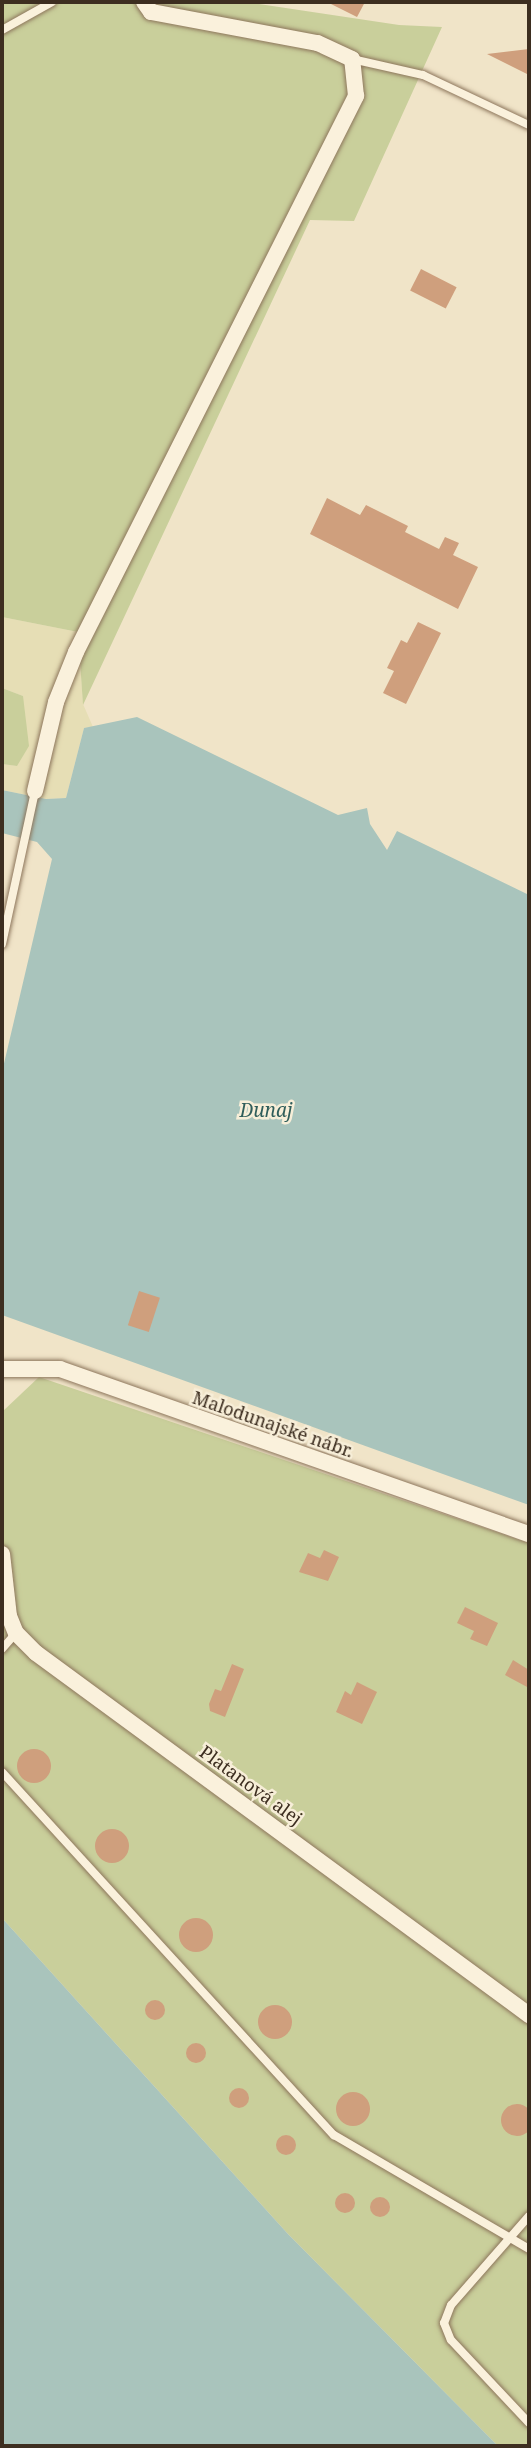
<!DOCTYPE html>
<html>
<head>
<meta charset="utf-8">
<style>
  body { margin:0 }
  #map { position:relative; width:531px; height:2448px; overflow:hidden; background:#f0e4c8; font-family:"Noto Serif",serif }
  div>[style] { position:absolute }
  [style*='--x'] { left:calc(var(--x)*1px); top:calc(var(--y)*1px); width:calc(var(--w)*1px); rotate:calc(var(--a)*1deg) }
  .farmland>* { inset:0; background:#e6deb5 }
  .green>* { inset:0; background:#c9cf9b }
  .water>* { inset:0; background:#a9c4bc }
  .building>* { inset:0; background:#cf9f7d; transform-origin:0 0 }
  .round { border-radius:50% }
  .roads { filter:drop-shadow(0 0 2px #8d765c) drop-shadow(0 0 2px #8d765c) }
  .service>* { height:8px; margin:-4px; padding:0 4px; transform-origin:4px; border-radius:4px; background:#faf1dc }
  .minor>* { height:16px; margin:-8px; padding:0 8px; transform-origin:8px; border-radius:8px; background:#faf1dc }
  span { translate:-50% -50%; white-space:nowrap; text-align:center; line-height:1.15; -webkit-text-stroke:5px #f7eed8; paint-order:stroke }
  .street-label { font-size:18px; color:#3d2e20 }
  .water-label { font-size:19px; color:#2f5d5a; font-style:italic }
  .frame { position:absolute; inset:0; border:4px solid #3d2e20; pointer-events:none }
</style>
</head>
<body>
<div id="map">
  <div class="farmland">
    <div style="clip-path:polygon(2px 617px,78px 632px,83px 704px,93px 727px,84px 728px,66px 798px,46px 799px,2px 790px,2px 764px,17px 766px,23px 696px,2px 688px)"></div>
  </div>
  <div class="green">
    <div style="clip-path:polygon(2px 2px,246px 2px,399px 25px,442px 27px,354px 221px,310px 220px,83px 705px,78px 632px,2px 617px)"></div>
    <div style="clip-path:polygon(2px 688px,23px 696px,29px 746px,17px 766px,2px 764px)"></div>
    <div style="clip-path:polygon(39px 1377px,529px 1543px,529px 2446px,498px 2446px,288px 2234px,2px 1918px,2px 1412px)"></div>
  </div>
  <div class="water">
    <div style="clip-path:polygon(137px 717px,338px 815px,367px 808px,370px 824px,387px 850px,397px 831px,529px 895px,529px 1505px,2px 1315px,2px 1072px,52px 859px,37px 842px,2px 833px,2px 790px,46px 799px,66px 798px,84px 728px)"></div>
    <div style="clip-path:polygon(2px 1918px,288px 2234px,498px 2446px,2px 2446px)"></div>
  </div>
  <div class="building">
    <div style="clip-path:polygon(327px 2px,365px 2px,357px 17px)"></div>
    <div style="clip-path:polygon(529px 49px,529px 75px,487px 54px)"></div>
    <div style="left:421px;top:269px;width:40px;height:24px;rotate:27deg"></div>
    <div style="clip-path:polygon(327px 498px,360px 515px,366px 505px,408px 526px,405px 532px,439px 549px,445px 537px,459px 543px,453px 555px,478px 567px,458px 609px,310px 534px)"></div>
    <div style="clip-path:polygon(418px 622px,441px 633px,406px 704px,383px 693px,394px 671px,387px 668px,401px 640px,407px 643px)"></div>
    <div style="left:139px;top:1291px;width:22px;height:36px;rotate:18deg"></div>
    <div style="clip-path:polygon(324px 1550px,339px 1557px,328px 1581px,299px 1572px,308px 1553px,320px 1558px)"></div>
    <div style="clip-path:polygon(465px 1607px,498px 1623px,487px 1646px,470px 1639px,474px 1631px,457px 1623px)"></div>
    <div style="clip-path:polygon(513px 1660px,529px 1670px,529px 1688px,505px 1675px)"></div>
    <div style="clip-path:polygon(232px 1664px,244px 1669px,225px 1717px,210px 1711px,209px 1704px,215px 1689px,221px 1691px)"></div>
    <div style="clip-path:polygon(357px 1682px,377px 1692px,362px 1724px,336px 1712px,345px 1691px,351px 1695px)"></div>
    <div class="round" style="left:17px;top:1749px;width:34px;height:34px"></div>
    <div class="round" style="left:95px;top:1829px;width:34px;height:34px"></div>
    <div class="round" style="left:179px;top:1918px;width:34px;height:34px"></div>
    <div class="round" style="left:145px;top:2000px;width:20px;height:20px"></div>
    <div class="round" style="left:258px;top:2005px;width:34px;height:34px"></div>
    <div class="round" style="left:186px;top:2043px;width:20px;height:20px"></div>
    <div class="round" style="left:229px;top:2088px;width:20px;height:20px"></div>
    <div class="round" style="left:336px;top:2092px;width:34px;height:34px"></div>
    <div class="round" style="left:501px;top:2104px;width:32px;height:32px"></div>
    <div class="round" style="left:276px;top:2135px;width:20px;height:20px"></div>
    <div class="round" style="left:335px;top:2193px;width:20px;height:20px"></div>
    <div class="round" style="left:370px;top:2197px;width:20px;height:20px"></div>
  </div>
  <div class="roads">
    <div class="service">
      <div style="--x:2;--y:30;--w:57;--a:-29.2"></div>
      <div style="--x:352;--y:59;--w:73;--a:12.7"></div>
      <div style="--x:423;--y:75;--w:117;--a:25.3"></div>
      <div style="--x:2;--y:944;--w:157;--a:-77.8"></div>
      <div style="--x:2;--y:1649;--w:21;--a:-49"></div>
      <div style="--x:2;--y:1772;--w:492;--a:47.6"></div>
      <div style="--x:334;--y:2135;--w:226;--a:30.3"></div>
      <div style="--x:529;--y:2216;--w:118;--a:131.2"></div>
      <div style="--x:451;--y:2305;--w:19;--a:111"></div>
      <div style="--x:444;--y:2323;--w:18;--a:68"></div>
      <div style="--x:451;--y:2340;--w:114;--a:46.8"></div>
    </div>
    <div class="minor">
      <div style="--x:35;--y:791;--w:91;--a:-76.7"></div>
      <div style="--x:56;--y:702;--w:54;--a:-68.2"></div>
      <div style="--x:76;--y:652;--w:623;--a:-63.27"></div>
      <div style="--x:356;--y:96;--w:37;--a:-96"></div>
      <div style="--x:352;--y:59;--w:38;--a:-155"></div>
      <div style="--x:317;--y:43;--w:169;--a:-169.4"></div>
      <div style="--x:151;--y:12;--w:12;--a:-125"></div>
      <div style="--x:2;--y:1369;--w:58;--a:0"></div>
      <div style="--x:60;--y:1369;--w:497;--a:19.4"></div>
      <div style="--x:2;--y:1554;--w:62;--a:83.6"></div>
      <div style="--x:9;--y:1616;--w:18;--a:68"></div>
      <div style="--x:16;--y:1633;--w:28;--a:45"></div>
      <div style="--x:36;--y:1653;--w:612;--a:36.29"></div>
    </div>
  </div>
  <div class="street-label">
    <span style="left:273px;top:1424px;rotate:19deg">Malodunajské nábr.</span>
    <span style="left:251px;top:1785px;rotate:36deg">Platanová alej</span>
  </div>
  <div class="water-label">
    <span style="left:266px;top:1111px">Dunaj</span>
  </div>
  <div class="frame"></div>
</div>
</body>
</html>
